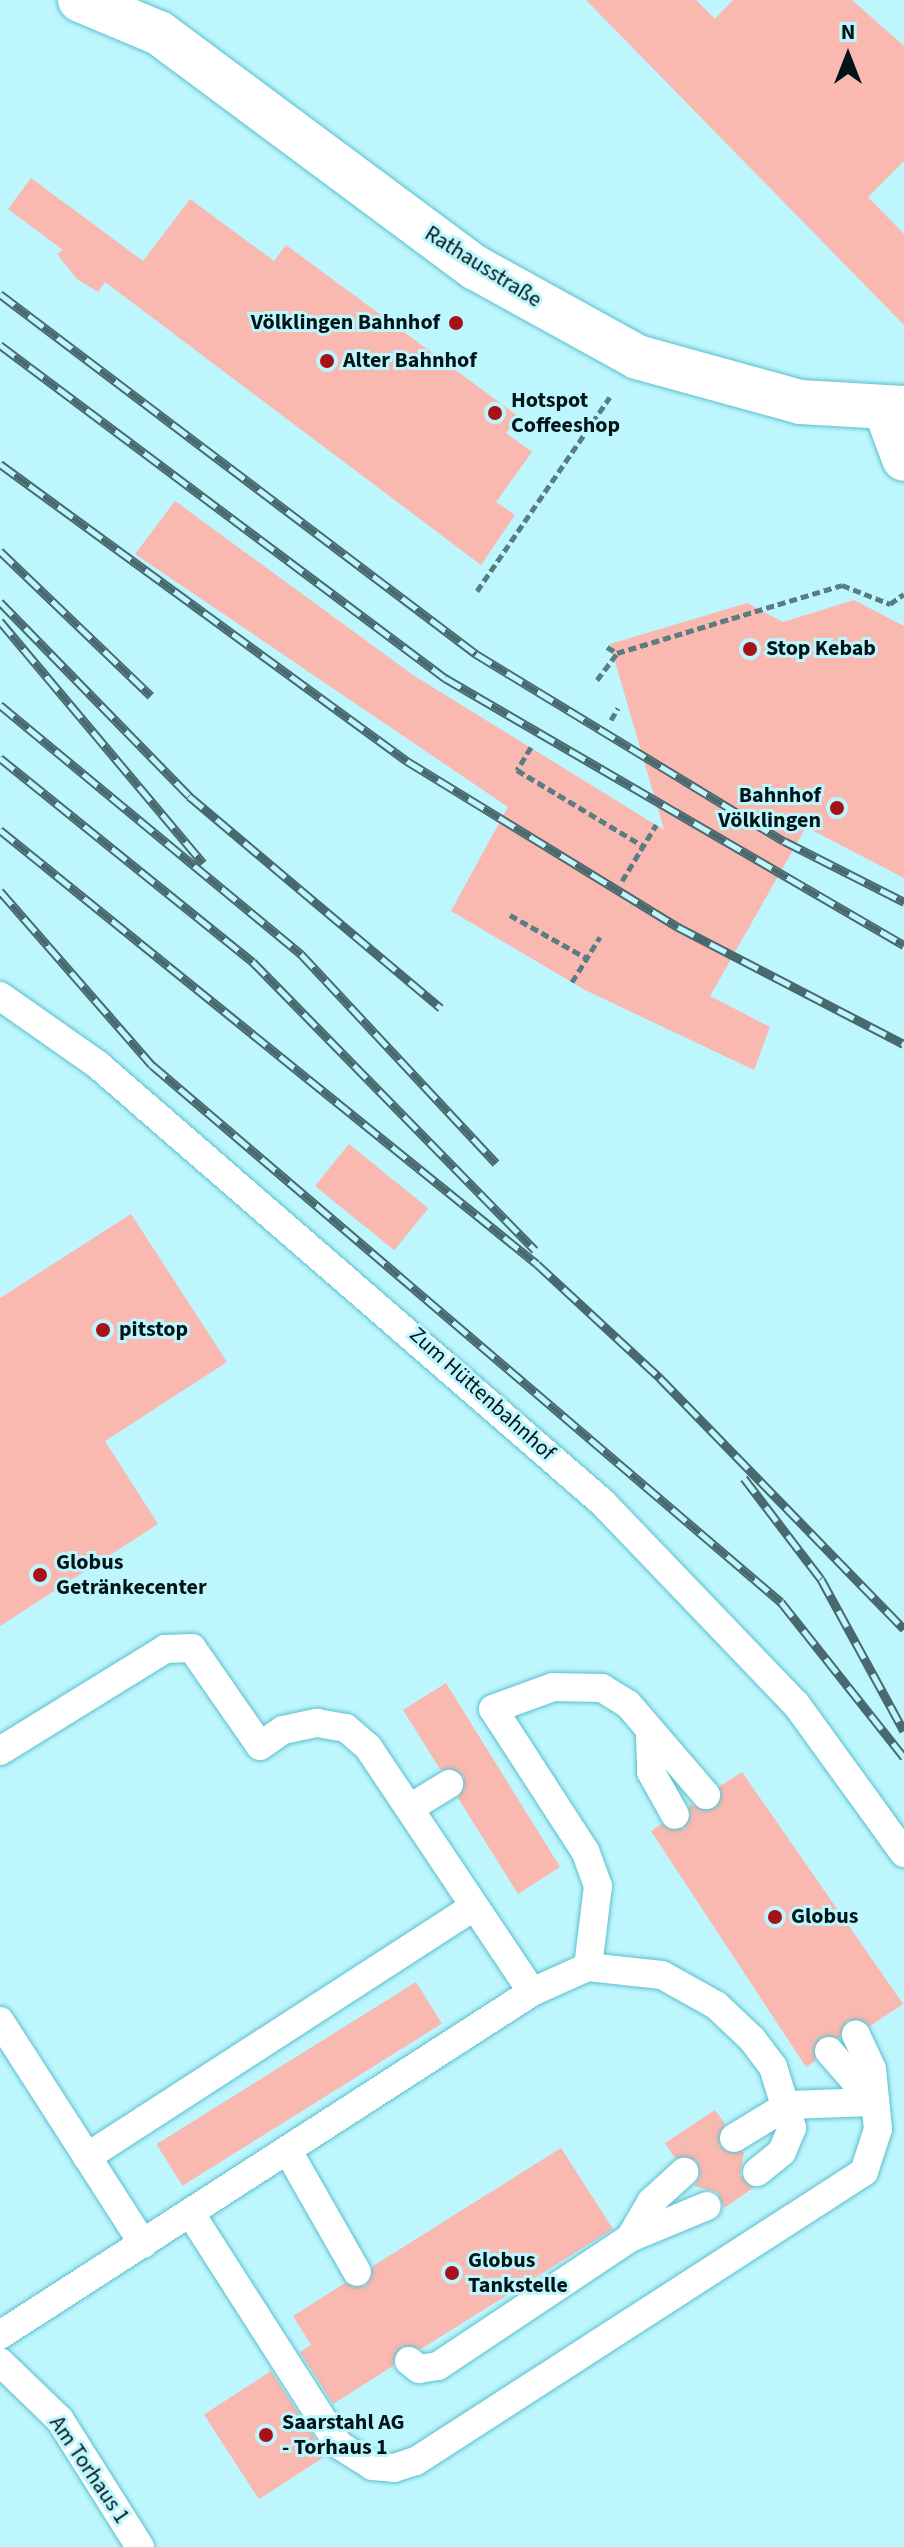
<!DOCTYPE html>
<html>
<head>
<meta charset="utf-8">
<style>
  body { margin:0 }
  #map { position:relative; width:904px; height:2547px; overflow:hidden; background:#bef6fe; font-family:"Source Sans 3",sans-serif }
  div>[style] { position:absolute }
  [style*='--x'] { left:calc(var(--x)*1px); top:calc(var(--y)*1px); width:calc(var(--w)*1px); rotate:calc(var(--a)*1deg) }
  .building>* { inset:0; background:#f9b8b0; transform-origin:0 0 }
  .path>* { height:5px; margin-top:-2.5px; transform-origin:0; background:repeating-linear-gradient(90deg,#587d82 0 8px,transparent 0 12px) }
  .roads { filter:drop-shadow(0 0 2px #5ac0cd) drop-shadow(0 0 2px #5ac0cd) }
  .service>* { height:28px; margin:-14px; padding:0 14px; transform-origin:14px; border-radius:14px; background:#fff }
  .secondary>* { height:44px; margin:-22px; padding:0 22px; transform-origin:22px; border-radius:22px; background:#fff }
  .rail>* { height:9px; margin-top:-4.5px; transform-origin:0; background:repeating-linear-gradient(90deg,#bef6fe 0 18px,#48696e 0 36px); box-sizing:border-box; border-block:2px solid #48696e }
  .dots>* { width:22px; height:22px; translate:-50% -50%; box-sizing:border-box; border:4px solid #bef6fe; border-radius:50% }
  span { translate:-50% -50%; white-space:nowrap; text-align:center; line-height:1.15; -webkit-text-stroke:6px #bef6fe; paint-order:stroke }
  .street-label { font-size:22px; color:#011518 }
  .poi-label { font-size:22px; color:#011518; font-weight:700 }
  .right { translate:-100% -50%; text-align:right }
  .left { translate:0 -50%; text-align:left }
  .north { position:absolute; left:808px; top:16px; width:80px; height:80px; -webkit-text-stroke:6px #bef6fe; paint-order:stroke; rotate:0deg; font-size:22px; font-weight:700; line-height:32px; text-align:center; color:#011518 }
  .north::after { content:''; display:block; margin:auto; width:28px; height:36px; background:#011518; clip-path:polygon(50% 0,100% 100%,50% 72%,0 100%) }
</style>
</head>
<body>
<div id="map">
  <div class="building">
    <div style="clip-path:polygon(586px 0,696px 0,715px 19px,733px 0,852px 0,904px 46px,904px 161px,868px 197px,904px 234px,904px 325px)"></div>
    <div style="clip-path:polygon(31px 178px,143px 261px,190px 199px,274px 261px,286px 245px,519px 417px,506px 433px,532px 452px,496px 502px,515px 515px,481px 565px,105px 282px,98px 292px,77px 279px,57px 254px,63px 250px,8px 209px)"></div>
    <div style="clip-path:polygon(175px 501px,413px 675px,664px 830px,610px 644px,747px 603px,783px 622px,854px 600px,904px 626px,904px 878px,806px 827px,710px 996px,770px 1027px,754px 1070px,585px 990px,451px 911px,508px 807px,135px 554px)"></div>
    <div style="left:349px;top:1144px;width:102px;height:54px;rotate:39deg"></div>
    <div style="clip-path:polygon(131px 1214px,227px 1362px,105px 1441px,158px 1524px,0 1626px,0 1298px)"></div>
    <div style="clip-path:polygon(446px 1683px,560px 1867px,518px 1894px,458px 1798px,464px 1776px,440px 1769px,403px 1710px)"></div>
    <div style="clip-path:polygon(742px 1772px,903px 2004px,870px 2026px,848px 2020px,840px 2038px,819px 2038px,815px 2061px,806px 2067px,651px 1831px,661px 1824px,684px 1829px,689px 1805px,716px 1808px,720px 1786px)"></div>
    <div style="left:416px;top:1982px;width:49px;height:306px;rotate:58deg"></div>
    <div style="clip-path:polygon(715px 2110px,725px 2124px,719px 2146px,744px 2152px,740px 2175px,753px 2188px,724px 2208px,717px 2192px,694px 2186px,700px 2176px,696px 2160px,675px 2158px,665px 2143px)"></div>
    <div style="clip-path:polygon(561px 2148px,613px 2229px,421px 2349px,402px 2346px,393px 2366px,333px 2404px,300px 2352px,311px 2345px,293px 2316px,345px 2283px,366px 2286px,373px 2266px)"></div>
    <div style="left:271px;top:2371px;width:101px;height:80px;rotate:57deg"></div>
  </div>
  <div class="path">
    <div style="--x:477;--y:591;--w:235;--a:-55.6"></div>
    <div style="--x:607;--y:647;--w:12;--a:31"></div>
    <div style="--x:597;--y:680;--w:34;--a:-53"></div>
    <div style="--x:617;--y:653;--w:235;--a:-16.8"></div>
    <div style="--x:842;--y:585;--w:52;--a:21.6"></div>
    <div style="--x:890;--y:604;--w:17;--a:-36"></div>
    <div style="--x:611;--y:720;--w:14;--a:-60"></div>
    <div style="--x:531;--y:747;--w:27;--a:121"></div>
    <div style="--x:517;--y:770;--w:147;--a:31.1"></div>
    <div style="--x:622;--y:881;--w:66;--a:-58.7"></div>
    <div style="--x:510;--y:915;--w:90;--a:29.4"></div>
    <div style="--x:572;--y:982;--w:53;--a:-58.1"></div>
  </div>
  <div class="roads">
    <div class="service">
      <div style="--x:0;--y:996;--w:120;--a:35.1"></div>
      <div style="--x:98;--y:1065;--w:667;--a:40.93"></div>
      <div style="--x:602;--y:1502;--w:280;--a:46.2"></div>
      <div style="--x:796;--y:1704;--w:184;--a:54.1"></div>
      <div style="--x:650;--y:1736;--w:36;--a:88"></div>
      <div style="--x:651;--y:1772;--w:49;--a:60.8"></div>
      <div style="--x:0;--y:1751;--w:194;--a:-31.7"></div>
      <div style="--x:165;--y:1649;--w:27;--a:-2"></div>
      <div style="--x:192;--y:1648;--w:119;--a:55.2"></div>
      <div style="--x:260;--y:1746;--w:28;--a:-35"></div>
      <div style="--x:283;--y:1730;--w:35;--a:-12"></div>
      <div style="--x:317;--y:1723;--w:29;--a:10"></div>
      <div style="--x:346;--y:1728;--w:29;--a:41"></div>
      <div style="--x:368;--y:1747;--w:295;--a:56.2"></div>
      <div style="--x:410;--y:1808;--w:46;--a:-31.6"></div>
      <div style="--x:588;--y:1967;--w:82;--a:-83"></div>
      <div style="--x:598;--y:1886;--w:37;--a:-110"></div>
      <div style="--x:585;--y:1851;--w:169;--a:-122.9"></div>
      <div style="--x:493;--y:1709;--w:64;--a:-20.1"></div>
      <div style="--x:553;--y:1687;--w:49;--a:1.2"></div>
      <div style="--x:602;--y:1688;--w:31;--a:32"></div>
      <div style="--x:628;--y:1704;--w:120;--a:49.4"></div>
      <div style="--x:0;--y:2021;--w:265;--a:57.3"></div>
      <div style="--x:829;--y:2051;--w:67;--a:49.2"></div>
      <div style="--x:734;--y:2138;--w:63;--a:-31.4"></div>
      <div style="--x:788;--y:2105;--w:85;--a:-2"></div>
      <div style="--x:288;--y:2151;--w:139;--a:60.3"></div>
      <div style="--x:87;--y:2157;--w:461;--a:-32.9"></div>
      <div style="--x:191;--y:2214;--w:274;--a:57.4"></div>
      <div style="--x:339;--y:2445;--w:39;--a:32"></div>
      <div style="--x:372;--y:2466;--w:22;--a:5"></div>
      <div style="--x:394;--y:2468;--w:23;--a:-18"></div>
      <div style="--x:416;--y:2461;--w:533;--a:-32.83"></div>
      <div style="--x:864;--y:2172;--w:45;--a:-72"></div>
      <div style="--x:878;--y:2129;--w:60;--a:-95.7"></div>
      <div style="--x:872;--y:2069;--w:38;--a:-115"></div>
      <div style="--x:630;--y:2238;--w:42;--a:-59.7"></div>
      <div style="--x:651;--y:2202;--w:45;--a:-42.3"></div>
      <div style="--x:0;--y:2335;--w:633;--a:-32.81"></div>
      <div style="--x:532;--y:1992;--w:61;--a:-24.1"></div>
      <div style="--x:588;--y:1967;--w:74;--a:6.2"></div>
      <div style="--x:662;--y:1975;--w:62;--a:29.1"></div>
      <div style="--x:716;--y:2005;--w:50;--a:43.4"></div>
      <div style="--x:752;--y:2039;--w:35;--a:53"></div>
      <div style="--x:773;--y:2067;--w:64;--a:72.7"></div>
      <div style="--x:792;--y:2128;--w:26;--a:113"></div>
      <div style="--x:782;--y:2152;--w:32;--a:141"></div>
      <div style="--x:409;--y:2361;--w:13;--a:39"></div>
      <div style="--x:419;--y:2369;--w:19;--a:-9"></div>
      <div style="--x:438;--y:2366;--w:231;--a:-33.7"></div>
      <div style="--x:630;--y:2238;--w:83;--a:-22.6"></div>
      <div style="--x:0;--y:2362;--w:83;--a:44"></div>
      <div style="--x:60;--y:2420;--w:150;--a:57.8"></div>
    </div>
    <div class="secondary">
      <div style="--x:80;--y:0;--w:86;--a:22.7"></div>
      <div style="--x:159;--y:33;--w:395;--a:36.6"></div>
      <div style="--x:476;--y:268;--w:184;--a:28.9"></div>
      <div style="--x:637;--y:357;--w:169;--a:15.4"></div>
      <div style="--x:800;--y:402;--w:104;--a:3.3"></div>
      <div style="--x:886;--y:410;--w:52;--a:69.8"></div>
    </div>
  </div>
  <div class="rail">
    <div style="--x:0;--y:294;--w:597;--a:37.1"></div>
    <div style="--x:476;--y:654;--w:360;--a:31.3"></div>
    <div style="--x:784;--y:841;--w:135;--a:26.9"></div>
    <div style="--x:0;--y:345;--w:556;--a:36.81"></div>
    <div style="--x:445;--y:678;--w:531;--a:30.19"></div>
    <div style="--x:0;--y:464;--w:504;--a:36.12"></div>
    <div style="--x:407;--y:761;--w:318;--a:31.5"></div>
    <div style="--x:678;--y:927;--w:254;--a:27.4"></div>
    <div style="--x:0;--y:551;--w:209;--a:43.8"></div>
    <div style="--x:0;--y:602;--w:271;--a:45.7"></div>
    <div style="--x:189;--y:796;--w:329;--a:40.1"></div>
    <div style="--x:0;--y:621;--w:316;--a:50"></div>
    <div style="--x:0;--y:705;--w:391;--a:39.6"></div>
    <div style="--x:301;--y:954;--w:286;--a:47"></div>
    <div style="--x:0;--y:758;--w:325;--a:38.9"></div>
    <div style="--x:253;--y:962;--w:403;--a:45.6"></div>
    <div style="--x:0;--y:830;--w:690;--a:38.94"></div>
    <div style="--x:537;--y:1264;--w:168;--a:42.8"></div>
    <div style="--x:660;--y:1378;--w:350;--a:45.8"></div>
    <div style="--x:0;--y:891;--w:231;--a:48.9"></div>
    <div style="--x:152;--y:1065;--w:827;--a:40.49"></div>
    <div style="--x:781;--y:1602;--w:198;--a:51.6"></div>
    <div style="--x:744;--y:1478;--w:127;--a:52.7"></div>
    <div style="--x:821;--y:1579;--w:173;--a:61.4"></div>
  </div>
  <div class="dots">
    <div style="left:456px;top:323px;background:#a71118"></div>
    <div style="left:327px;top:361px;background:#a71118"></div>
    <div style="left:495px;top:413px;background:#a71118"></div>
    <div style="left:750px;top:649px;background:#a71118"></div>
    <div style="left:837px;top:808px;background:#a71118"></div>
    <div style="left:103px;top:1330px;background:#a71118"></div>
    <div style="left:40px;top:1575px;background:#a71118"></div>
    <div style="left:775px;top:1917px;background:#a71118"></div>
    <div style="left:452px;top:2273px;background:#a71118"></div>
    <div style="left:266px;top:2435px;background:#a71118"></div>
  </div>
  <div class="street-label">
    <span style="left:483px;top:267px;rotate:32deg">Rathausstraße</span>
    <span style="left:482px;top:1394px;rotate:42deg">Zum Hüttenbahnhof</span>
    <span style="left:89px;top:2470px;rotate:56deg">Am Torhaus 1</span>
  </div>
  <div class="poi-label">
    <span class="right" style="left:440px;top:323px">Völklingen Bahnhof</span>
    <span class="left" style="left:343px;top:361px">Alter Bahnhof</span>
    <span class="left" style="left:511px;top:413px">Hotspot<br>Coffeeshop</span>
    <span class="left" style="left:766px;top:649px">Stop Kebab</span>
    <span class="right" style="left:821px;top:808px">Bahnhof<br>Völklingen</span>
    <span class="left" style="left:119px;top:1330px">pitstop</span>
    <span class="left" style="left:56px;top:1575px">Globus<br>Getränkecenter</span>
    <span class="left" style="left:791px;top:1917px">Globus</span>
    <span class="left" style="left:468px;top:2273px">Globus<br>Tankstelle</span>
    <span class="left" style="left:282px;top:2435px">Saarstahl AG<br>- Torhaus 1</span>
  </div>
  <div class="north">N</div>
</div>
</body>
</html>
